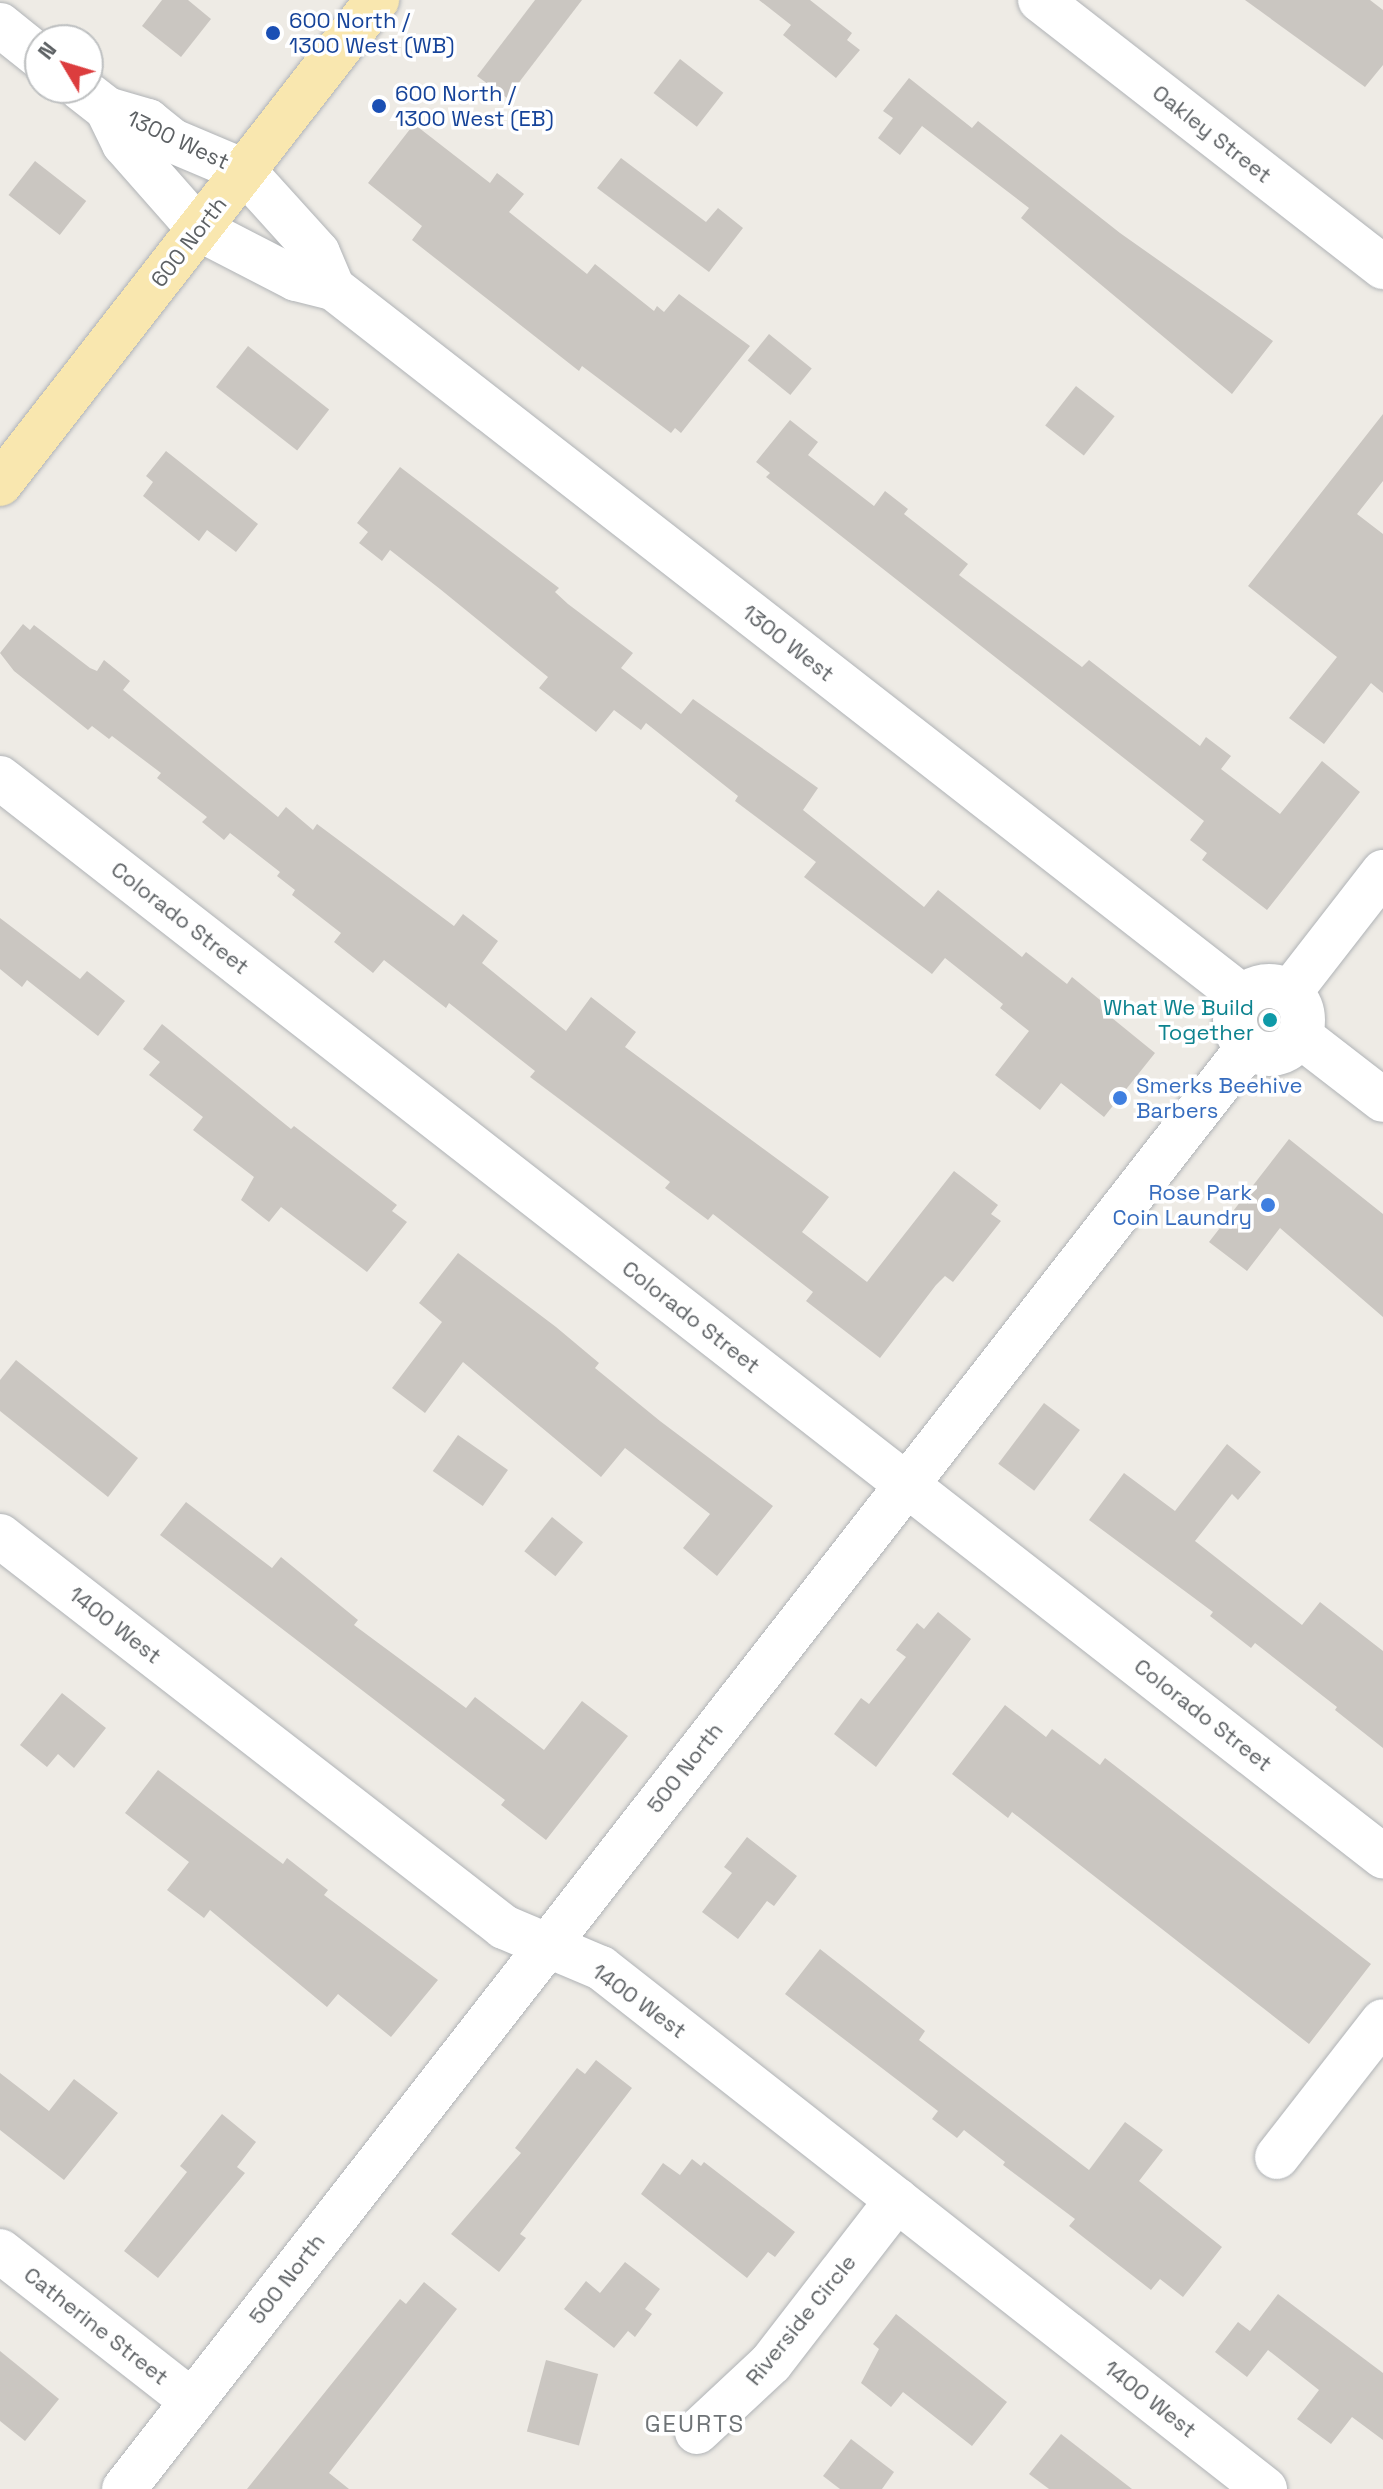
<!DOCTYPE html>
<html>
<head>
<meta charset="utf-8">
<style>
  body { margin:0 }
  #map { position:relative; width:1383px; height:2489px; overflow:hidden; background:#eeebe5; font-family:"Space Grotesk",sans-serif }
  div>[style] { position:absolute }
  [style*='--x'] { left:calc(var(--x)*1px); top:calc(var(--y)*1px); width:calc(var(--w)*1px); rotate:calc(var(--a)*1deg) }
  .building>* { inset:0; background:#cac6c1; transform-origin:0 0 }
  .roads { filter:drop-shadow(0 0 2px #b0b3b6) drop-shadow(0 0 2px #b0b3b6) }
  .minor>* { height:44px; margin:-22px; padding:0 22px; transform-origin:22px; border-radius:22px; background:#fff }
  .minor>.ring { margin:-22px; padding:0; box-sizing:content-box; background:none; border:44px solid #fff; border-radius:50% }
  .major>* { height:44px; margin:-22px; padding:0 22px; transform-origin:22px; border-radius:22px; background:#f9e7af }
  .dots>* { width:22px; height:22px; translate:-50% -50%; box-sizing:border-box; border:4px solid #fff; border-radius:50% }
  span { translate:-50% -50%; white-space:nowrap; text-align:center; line-height:1.15; -webkit-text-stroke:7px #fff; paint-order:stroke }
  .transit-label { font-size:22px; color:#164399 }
  .left { translate:0 -50%; text-align:left }
  .street-label { font-size:22px; color:#5d6164 }
  .culture-label { font-size:22px; color:#0d838f }
  .right { translate:-100% -50%; text-align:right }
  .shop-label { font-size:22px; color:#366cbe }
  .neighbourhood-label { font-size:24px; color:#6e7376; letter-spacing:2px }
  .north { position:absolute; left:24px; top:24px; width:80px; height:80px; box-sizing:border-box; background:#fff; border:2px solid #bec0c1; border-radius:50%; rotate:308deg; font-size:22px; font-weight:700; line-height:32px; text-align:center; color:#5d6164 }
  .north::after { content:''; display:block; margin:auto; width:28px; height:36px; background:#dc3d3e; clip-path:polygon(50% 0,100% 100%,50% 72%,0 100%) }
</style>
</head>
<body>
<div id="map">
  <div class="building">
    <div style="clip-path:polygon(162px 0,188px 0,211px 19px,181px 57px,142px 26px)"></div>
    <div style="clip-path:polygon(535px 0,582px 0,507px 98px,477px 76px)"></div>
    <div style="clip-path:polygon(759px 0,810px 0,852px 33px,847px 40px,860px 50px,836px 78px,783px 35px,791px 25px)"></div>
    <div style="clip-path:polygon(1245px 0,1370px 0,1383px 10px,1383px 65px,1365px 87px)"></div>
    <div style="left:680px;top:59px;width:55px;height:43px;rotate:38deg"></div>
    <div style="clip-path:polygon(909px 78px,972px 128px,978px 121px,1120px 233px,1273px 341px,1232px 394px,1021px 218px,1029px 208px,922px 126px,900px 155px,878px 138px,893px 118px,883px 111px)"></div>
    <div style="clip-path:polygon(414px 124px,490px 183px,497px 173px,524px 194px,509px 212px,587px 274px,595px 264px,654px 311px,657px 306px,664px 312px,679px 294px,750px 346px,681px 433px,675px 428px,671px 433px,582px 366px,579px 371px,412px 240px,422px 226px,368px 183px)"></div>
    <div style="clip-path:polygon(621px 158px,706px 222px,718px 208px,743px 228px,709px 272px,597px 188px)"></div>
    <div style="left:35px;top:161px;width:65px;height:43px;rotate:38deg"></div>
    <div style="left:769px;top:334px;width:55px;height:34px;rotate:39deg"></div>
    <div style="left:248px;top:346px;width:103px;height:52px;rotate:38deg"></div>
    <div style="left:1076px;top:386px;width:49px;height:50px;rotate:38deg"></div>
    <div style="clip-path:polygon(1383px 414px,1383px 481px,1357px 514px,1383px 534px,1383px 693px,1371px 683px,1324px 744px,1289px 718px,1337px 657px,1248px 586px)"></div>
    <div style="clip-path:polygon(790px 420px,818px 442px,808px 455px,874px 506px,885px 491px,908px 509px,904px 514px,968px 564px,959px 575px,1082px 667px,1089px 660px,1200px 746px,1206px 737px,1231px 756px,1221px 769px,1280px 814px,1322px 761px,1360px 792px,1267px 910px,1202px 860px,1207px 853px,1190px 840px,1204px 821px,766px 477px,770px 473px,756px 462px)"></div>
    <div style="clip-path:polygon(166px 451px,258px 524px,236px 552px,207px 530px,199px 541px,143px 496px,153px 482px,146px 476px)"></div>
    <div style="clip-path:polygon(400px 467px,559px 588px,555px 592px,568px 604px,633px 653px,621px 668px,681px 714px,693px 699px,818px 788px,803px 810px,924px 907px,938px 890px,1022px 957px,1026px 952px,1067px 984px,1072px 977px,1116px 1013px,1112px 1018px,1155px 1053px,1104px 1117px,1061px 1083px,1040px 1110px,995px 1075px,1029px 1031px,1000px 1008px,1003px 1004px,945px 958px,932px 974px,804px 877px,816px 862px,735px 801px,738px 796px,646px 723px,641px 730px,614px 710px,596px 732px,539px 688px,548px 677px,440px 589px,390px 550px,382px 561px,359px 543px,368px 532px,357px 523px)"></div>
    <div style="clip-path:polygon(23px 624px,30px 630px,34px 625px,90px 668px,97px 671px,104px 660px,130px 681px,123px 690px,278px 817px,286px 807px,313px 830px,317px 824px,454px 926px,463px 914px,498px 941px,482px 963px,566px 1031px,591px 997px,636px 1032px,625px 1047px,829px 1197px,802px 1232px,867px 1282px,954px 1171px,998px 1205px,991px 1214px,1001px 1221px,953px 1282px,945px 1276px,936px 1285px,880px 1358px,806px 1301px,813px 1292px,713px 1214px,708px 1220px,665px 1188px,670px 1182px,530px 1077px,535px 1071px,449px 1003px,446px 1008px,384px 960px,373px 973px,334px 942px,341px 933px,292px 895px,295px 890px,277px 876px,280px 872px,230px 833px,224px 840px,202px 822px,207px 817px,157px 778px,161px 773px,112px 736px,109px 739px,92px 726px,88px 730px,14px 671px,0 653px)"></div>
    <div style="clip-path:polygon(0 918px,80px 979px,87px 971px,125px 1001px,98px 1036px,27px 980px,22px 987px,0 969px)"></div>
    <div style="clip-path:polygon(162px 1024px,291px 1129px,294px 1126px,397px 1205px,392px 1211px,407px 1222px,367px 1272px,281px 1207px,269px 1222px,241px 1200px,254px 1177px,193px 1130px,203px 1117px,149px 1075px,160px 1062px,143px 1049px)"></div>
    <div style="clip-path:polygon(1289px 1139px,1383px 1214px,1383px 1317px,1280px 1228px,1247px 1271px,1209px 1242px)"></div>
    <div style="clip-path:polygon(458px 1253px,556px 1327px,599px 1363px,595px 1368px,660px 1421px,773px 1506px,717px 1576px,683px 1548px,710px 1514px,625px 1448px,601px 1477px,463px 1362px,425px 1413px,392px 1388px,442px 1322px,419px 1303px)"></div>
    <div style="clip-path:polygon(16px 1360px,138px 1458px,108px 1497px,0 1411px,0 1380px)"></div>
    <div style="left:1044px;top:1403px;width:45px;height:76px;rotate:37deg"></div>
    <div style="left:458px;top:1435px;width:61px;height:44px;rotate:35deg"></div>
    <div style="clip-path:polygon(1227px 1444px,1261px 1472px,1238px 1500px,1232px 1494px,1195px 1541px,1302px 1625px,1320px 1602px,1383px 1651px,1383px 1748px,1335px 1710px,1337px 1707px,1255px 1643px,1251px 1648px,1210px 1616px,1213px 1612px,1089px 1520px,1124px 1473px,1175px 1511px)"></div>
    <div style="clip-path:polygon(186px 1502px,272px 1568px,281px 1557px,358px 1620px,354px 1625px,466px 1708px,475px 1697px,544px 1750px,582px 1701px,628px 1736px,546px 1840px,501px 1805px,505px 1800px,160px 1535px)"></div>
    <div style="left:552px;top:1517px;width:40px;height:44px;rotate:39deg"></div>
    <div style="clip-path:polygon(938px 1612px,971px 1639px,876px 1767px,834px 1734px,861px 1698px,869px 1704px,906px 1657px,896px 1650px,917px 1623px,924px 1629px)"></div>
    <div style="clip-path:polygon(62px 1693px,106px 1728px,74px 1768px,58px 1754px,47px 1767px,20px 1745px)"></div>
    <div style="clip-path:polygon(1005px 1705px,1046px 1737px,1052px 1729px,1100px 1765px,1105px 1758px,1371px 1964px,1309px 2044px,1012px 1812px,1008px 1818px,952px 1774px)"></div>
    <div style="clip-path:polygon(158px 1770px,283px 1864px,287px 1858px,328px 1890px,324px 1895px,438px 1980px,391px 2037px,338px 1994px,327px 2007px,210px 1910px,204px 1918px,167px 1890px,189px 1862px,125px 1813px)"></div>
    <div style="clip-path:polygon(747px 1837px,797px 1876px,774px 1906px,767px 1901px,738px 1939px,702px 1912px,732px 1873px,724px 1867px)"></div>
    <div style="clip-path:polygon(820px 1949px,925px 2031px,919px 2040px,1089px 2170px,1125px 2122px,1163px 2150px,1139px 2181px,1222px 2247px,1183px 2297px,1160px 2279px,1151px 2290px,1069px 2226px,1075px 2219px,1003px 2165px,1005px 2162px,964px 2130px,957px 2138px,932px 2119px,938px 2111px,785px 1994px)"></div>
    <div style="clip-path:polygon(596px 2060px,632px 2088px,520px 2234px,526px 2238px,499px 2272px,451px 2234px,521px 2153px,515px 2148px,577px 2068px,585px 2074px)"></div>
    <div style="clip-path:polygon(0 2073px,49px 2111px,74px 2079px,118px 2113px,64px 2180px,0 2130px)"></div>
    <div style="clip-path:polygon(222px 2114px,256px 2142px,237px 2167px,245px 2173px,158px 2278px,124px 2251px,187px 2172px,180px 2166px)"></div>
    <div style="clip-path:polygon(692px 2159px,701px 2166px,704px 2162px,795px 2232px,775px 2257px,768px 2252px,747px 2278px,641px 2194px,663px 2163px,680px 2175px)"></div>
    <div style="clip-path:polygon(625px 2262px,660px 2289px,645px 2309px,652px 2314px,635px 2337px,628px 2331px,614px 2348px,564px 2309px,586px 2281px,600px 2293px)"></div>
    <div style="clip-path:polygon(424px 2282px,457px 2309px,329px 2473px,349px 2489px,247px 2489px,400px 2299px,406px 2304px)"></div>
    <div style="clip-path:polygon(1278px 2294px,1383px 2373px,1383px 2440px,1352px 2417px,1331px 2444px,1297px 2419px,1319px 2390px,1268px 2350px,1247px 2377px,1215px 2352px,1238px 2322px,1250px 2331px)"></div>
    <div style="clip-path:polygon(896px 2314px,1007px 2402px,972px 2446px,903px 2392px,891px 2407px,861px 2383px,879px 2349px,873px 2344px)"></div>
    <div style="clip-path:polygon(0 2351px,59px 2399px,25px 2441px,0 2421px)"></div>
    <div style="left:546px;top:2360px;width:54px;height:74px;rotate:15deg"></div>
    <div style="clip-path:polygon(1061px 2434px,1132px 2489px,1049px 2489px,1029px 2474px)"></div>
    <div style="clip-path:polygon(851px 2439px,894px 2472px,882px 2489px,840px 2489px,823px 2476px)"></div>
  </div>
  <div class="roads">
    <div class="minor">
      <div style="--x:1040;--y:0;--w:435;--a:37.9"></div>
      <div style="--x:0;--y:25;--w:51;--a:38.7"></div>
      <div style="--x:80;--y:88;--w:34;--a:38"></div>
      <div style="--x:107;--y:109;--w:43;--a:16.3"></div>
      <div style="--x:148;--y:121;--w:32;--a:39"></div>
      <div style="--x:173;--y:141;--w:77;--a:22.9"></div>
      <div style="--x:244;--y:171;--w:110;--a:47.9"></div>
      <div style="--x:318;--y:253;--w:38;--a:67"></div>
      <div style="--x:107;--y:109;--w:39;--a:64"></div>
      <div style="--x:124;--y:144;--w:113;--a:48.6"></div>
      <div style="--x:199;--y:229;--w:109;--a:27.3"></div>
      <div style="--x:296;--y:279;--w:38;--a:14"></div>
      <div style="--x:333;--y:288;--w:1154;--a:37.92"></div>
      <div style="--x:0;--y:778;--w:1754;--a:37.94"></div>
      <div class="ring" style="left:1235px;top:986px;width:24px;height:24px"></div>
      <div style="--x:1290;--y:992;--w:152;--a:-52.2"></div>
      <div style="--x:1299;--y:1035;--w:106;--a:37.7"></div>
      <div style="--x:0;--y:1536;--w:638;--a:37.8"></div>
      <div style="--x:504;--y:1927;--w:105;--a:22.9"></div>
      <div style="--x:601;--y:1968;--w:844;--a:38.12"></div>
      <div style="--x:1277;--y:2157;--w:172;--a:-52.1"></div>
      <div style="--x:0;--y:2251;--w:244;--a:38"></div>
      <div style="--x:697;--y:2432;--w:101;--a:-43"></div>
      <div style="--x:771;--y:2363;--w:206;--a:-52.3"></div>
      <div style="--x:124;--y:2489;--w:1828;--a:-52.06"></div>
    </div>
    <div class="major">
      <div style="--x:0;--y:484;--w:614;--a:-52.08"></div>
    </div>
  </div>
  <div class="dots">
    <div style="left:273px;top:33px;background:#1a4fb4"></div>
    <div style="left:379px;top:106px;background:#1a4fb4"></div>
    <div style="left:1270px;top:1020px;background:#0f9aa8"></div>
    <div style="left:1120px;top:1098px;background:#3f7fe0"></div>
    <div style="left:1268px;top:1205px;background:#3f7fe0"></div>
  </div>
  <div class="transit-label">
    <span class="left" style="left:289px;top:33px">600 North /<br>1300 West (WB)</span>
    <span class="left" style="left:395px;top:106px">600 North /<br>1300 West (EB)</span>
  </div>
  <div class="street-label">
    <span style="left:1212px;top:134px;rotate:38deg">Oakley Street</span>
    <span style="left:178px;top:140px;rotate:25deg">1300 West</span>
    <span style="left:189px;top:242px;rotate:-52deg">600 North</span>
    <span style="left:788px;top:643px;rotate:38deg">1300 West</span>
    <span style="left:180px;top:918px;rotate:38deg">Colorado Street</span>
    <span style="left:691px;top:1317px;rotate:38deg">Colorado Street</span>
    <span style="left:115px;top:1625px;rotate:38deg">1400 West</span>
    <span style="left:1203px;top:1715px;rotate:38deg">Colorado Street</span>
    <span style="left:685px;top:1768px;rotate:-52deg">500 North</span>
    <span style="left:639px;top:2001px;rotate:36deg">1400 West</span>
    <span style="left:287px;top:2279px;rotate:-52deg">500 North</span>
    <span style="left:801px;top:2320px;rotate:-51deg">Riverside Circle</span>
    <span style="left:96px;top:2326px;rotate:38deg">Catherine Street</span>
    <span style="left:1150px;top:2399px;rotate:38deg">1400 West</span>
  </div>
  <div class="culture-label">
    <span class="right" style="left:1254px;top:1020px">What We Build<br>Together</span>
  </div>
  <div class="shop-label">
    <span class="left" style="left:1136px;top:1098px">Smerks Beehive<br>Barbers</span>
    <span class="right" style="left:1252px;top:1205px">Rose Park<br>Coin Laundry</span>
  </div>
  <div class="neighbourhood-label">
    <span style="left:695px;top:2424px">GEURTS</span>
  </div>
  <div class="north">N</div>
</div>
</body>
</html>
